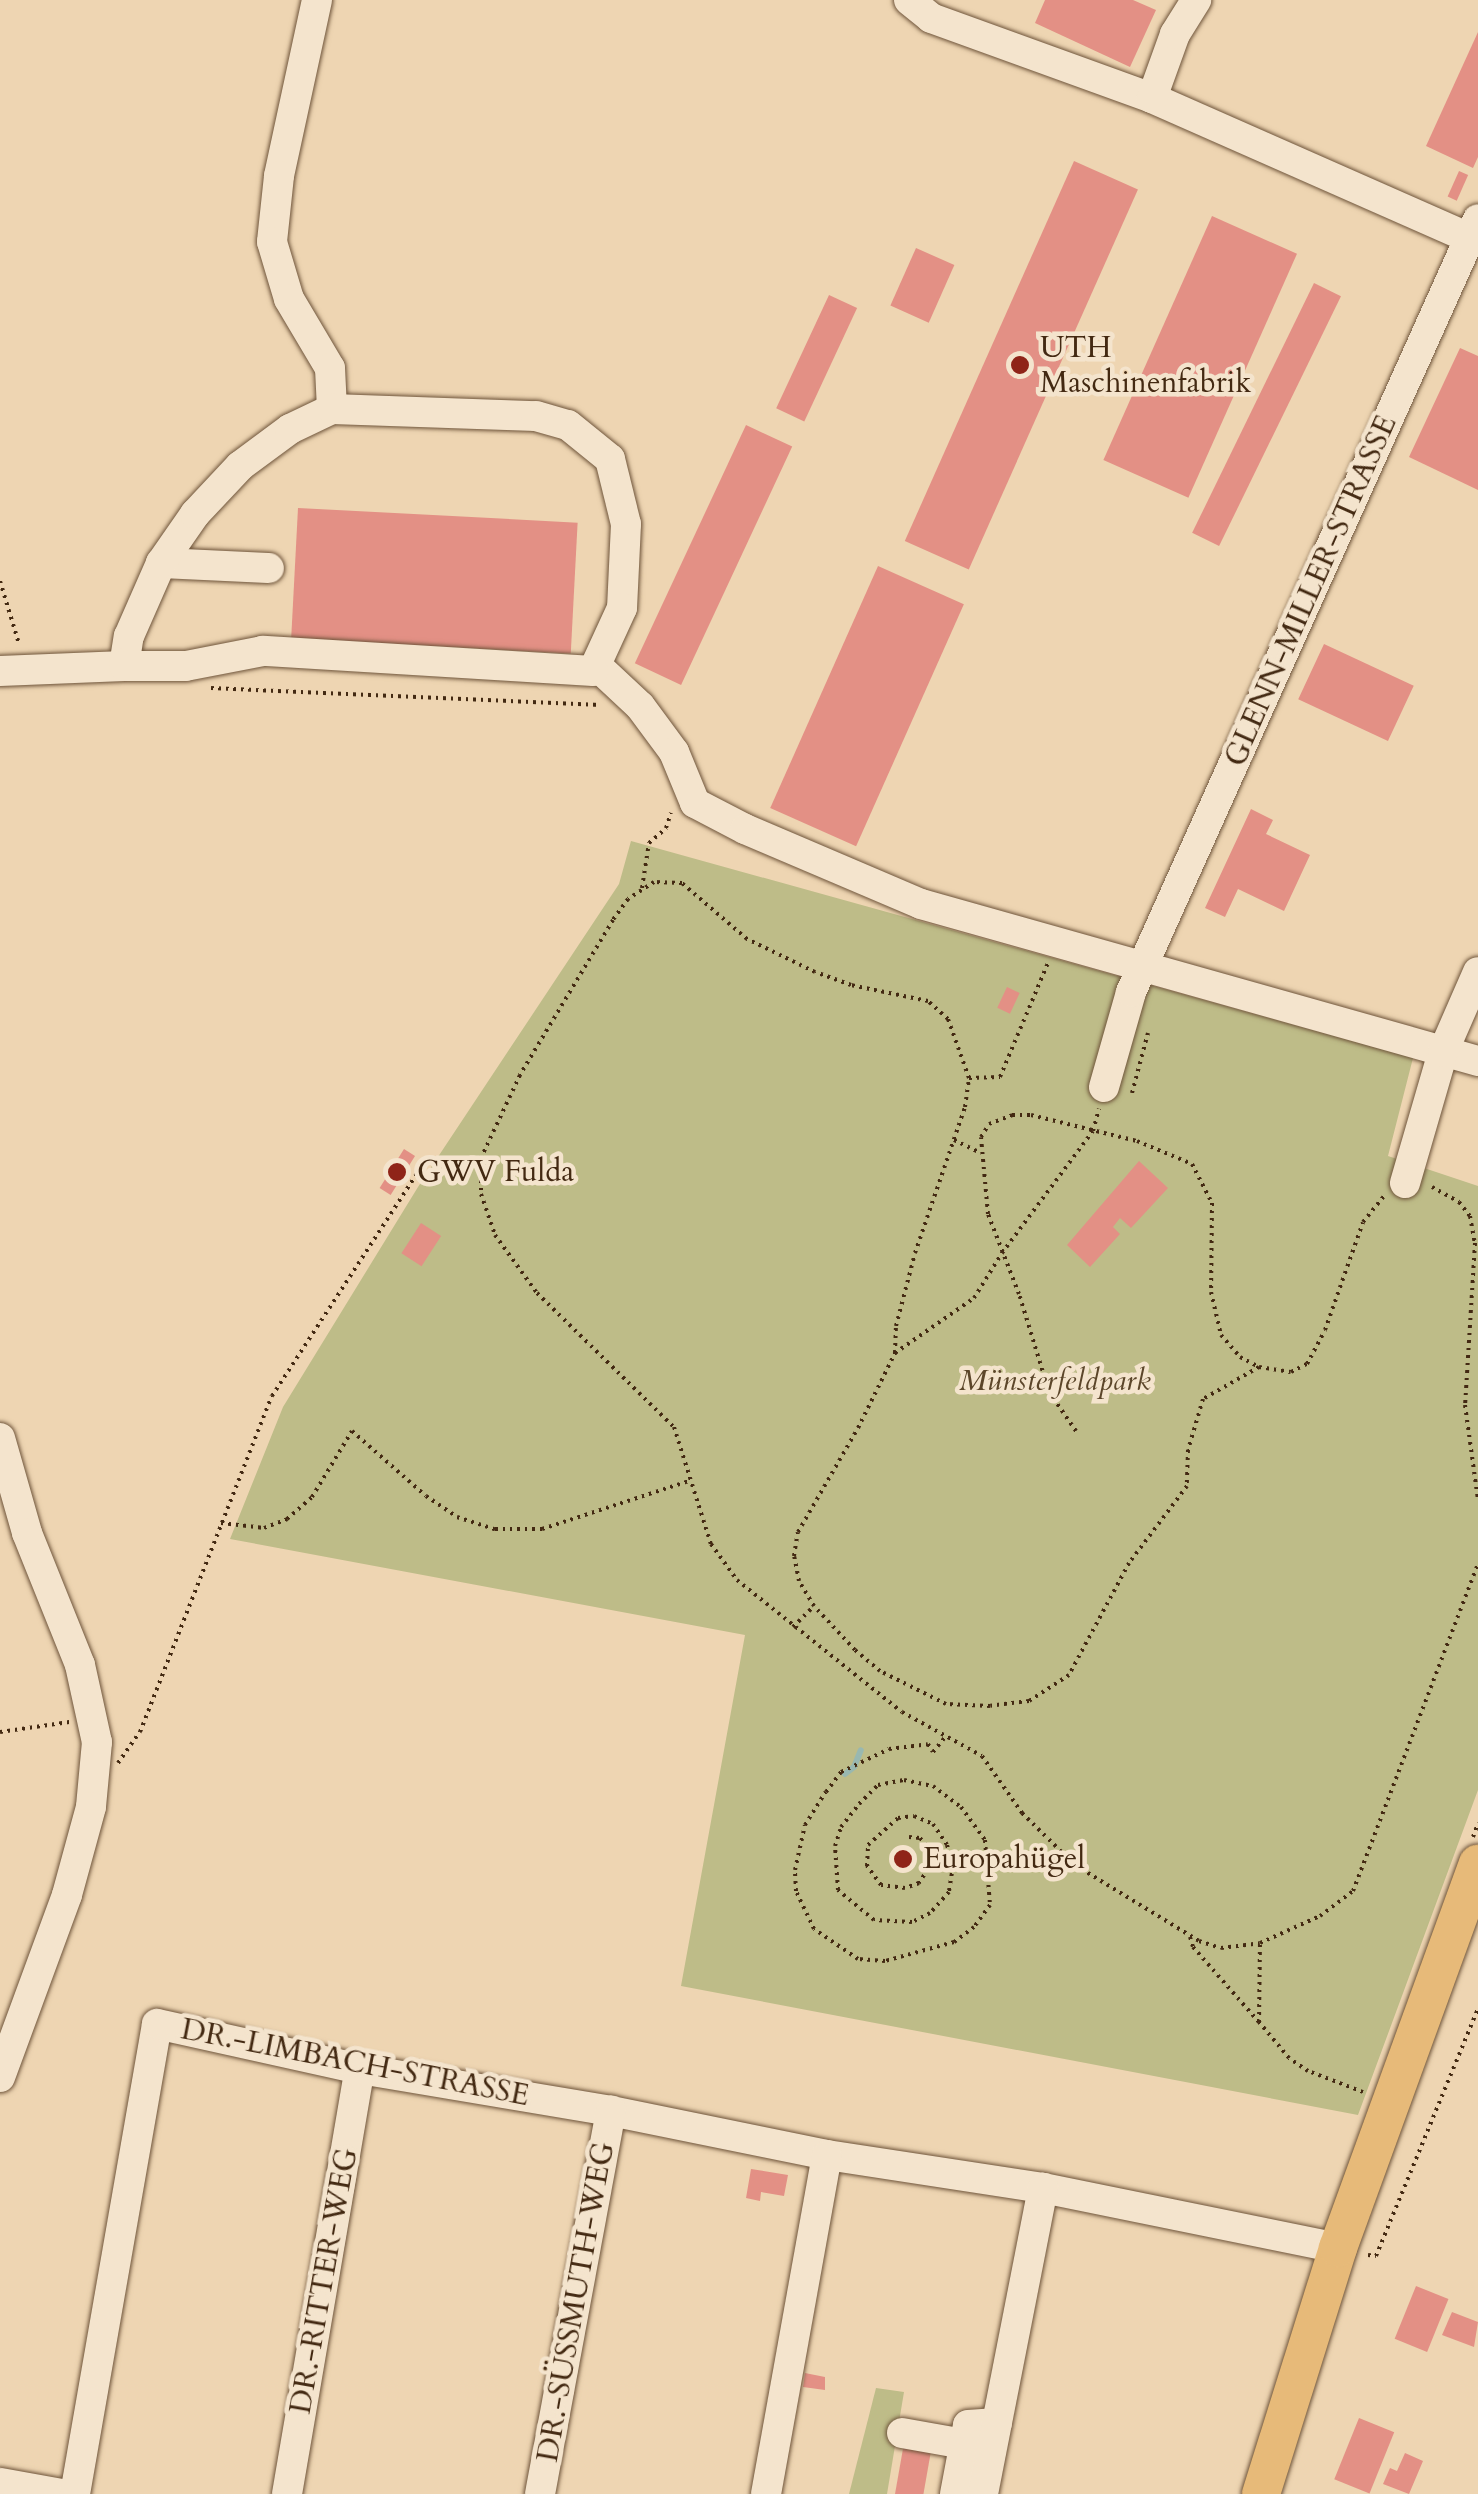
<!DOCTYPE html>
<html>
<head>
<meta charset="utf-8">
<style>
  body { margin:0 }
  #map { position:relative; width:1478px; height:2494px; overflow:hidden; background:#eed5b2; font-family:Cardo,serif }
  div>[style] { position:absolute }
  [style*='--x'] { left:calc(var(--x)*1px); top:calc(var(--y)*1px); width:calc(var(--w)*1px); rotate:calc(var(--a)*1deg) }
  .green>* { inset:0; background:#bebc88 }
  .stream>* { height:6px; margin:-3px; padding:0 3px; transform-origin:3px; border-radius:3px; background:#99b8b0 }
  .building>* { inset:0; background:#e39085; transform-origin:0 0 }
  .path>* { height:4px; margin-top:-2px; transform-origin:0; background:repeating-linear-gradient(90deg,#432912 0 2.5px,transparent 0 7.5px) }
  .roads { filter:drop-shadow(0 0 2px #6e543a) drop-shadow(0 0 2px #6e543a) }
  .minor>* { height:30px; margin:-15px; padding:0 15px; transform-origin:15px; border-radius:15px; background:#f4e4cd }
  .major>* { height:38px; margin:-19px; padding:0 19px; transform-origin:19px; border-radius:19px; background:#e7ba79 }
  .dots>* { width:28px; height:28px; translate:-50% -50%; box-sizing:border-box; border:5px solid #f4e4cd; border-radius:50% }
  span { translate:-50% -50%; white-space:nowrap; text-align:center; line-height:1.15; -webkit-text-stroke:9px #f4e4cd; paint-order:stroke }
  .poi-label { font-size:30px; color:#432912 }
  .left { translate:0 -50%; text-align:left }
  .street-label { font-size:30px; color:#432912 }
  .park-label { font-size:30px; color:#5c462a; font-style:italic }
</style>
</head>
<body>
<div id="map">
  <div class="green">
    <div style="clip-path:polygon(631px 841px,1413px 1058px,1388px 1156px,1478px 1186px,1478px 1790px,1358px 2115px,681px 1986px,745px 1635px,230px 1539px,283px 1407px,418px 1187px,619px 884px)"></div>
    <div style="clip-path:polygon(876px 2388px,904px 2392px,887px 2494px,849px 2494px)"></div>
  </div>
  <div class="stream">
    <div style="--x:845;--y:1774;--w:11;--a:-38"></div>
    <div style="--x:854;--y:1767;--w:18;--a:-68"></div>
  </div>
  <div class="building">
    <div style="clip-path:polygon(1045px 0,1133px 0,1156px 10px,1130px 67px,1035px 23px)"></div>
    <div style="clip-path:polygon(1478px 32px,1478px 157px,1473px 168px,1426px 146px)"></div>
    <div style="left:1074px;top:161px;width:70px;height:416px;rotate:24deg"></div>
    <div style="left:1459px;top:171px;width:10px;height:28px;rotate:24deg"></div>
    <div style="left:1212px;top:216px;width:93px;height:267px;rotate:24deg"></div>
    <div style="left:916px;top:248px;width:42px;height:63px;rotate:24deg"></div>
    <div style="left:1314px;top:283px;width:30px;height:278px;rotate:26deg"></div>
    <div style="left:829px;top:295px;width:31px;height:125px;rotate:25deg"></div>
    <div style="clip-path:polygon(1460px 348px,1478px 356px,1478px 490px,1409px 457px)"></div>
    <div style="left:746px;top:425px;width:51px;height:263px;rotate:25deg"></div>
    <div style="left:298px;top:508px;width:280px;height:131px;rotate:3deg"></div>
    <div style="left:878px;top:566px;width:94px;height:265px;rotate:24deg"></div>
    <div style="left:1324px;top:644px;width:99px;height:61px;rotate:25deg"></div>
    <div style="clip-path:polygon(1251px 809px,1273px 820px,1266px 834px,1310px 855px,1284px 911px,1238px 889px,1225px 917px,1205px 908px)"></div>
    <div style="left:1007px;top:987px;width:14px;height:23px;rotate:25deg"></div>
    <div style="left:404px;top:1149px;width:13px;height:46px;rotate:32deg"></div>
    <div style="clip-path:polygon(1139px 1161px,1168px 1188px,1131px 1228px,1120px 1218px,1113px 1227px,1120px 1234px,1090px 1267px,1067px 1245px)"></div>
    <div style="left:421px;top:1223px;width:24px;height:36px;rotate:33deg"></div>
    <div style="clip-path:polygon(751px 2169px,788px 2175px,784px 2196px,761px 2192px,760px 2201px,746px 2198px)"></div>
    <div style="left:1416px;top:2286px;width:35px;height:57px;rotate:22deg"></div>
    <div style="clip-path:polygon(1452px 2312px,1478px 2322px,1474px 2347px,1442px 2335px)"></div>
    <div style="clip-path:polygon(805px 2373px,825px 2377px,825px 2390px,803px 2387px)"></div>
    <div style="left:1359px;top:2418px;width:38px;height:66px;rotate:22deg"></div>
    <div style="left:904px;top:2443px;width:28px;height:52px;rotate:10deg"></div>
    <div style="clip-path:polygon(1405px 2453px,1423px 2461px,1409px 2494px,1383px 2484px,1390px 2468px,1397px 2471px)"></div>
  </div>
  <div class="path">
    <div style="--x:0;--y:581;--w:66;--a:73.2"></div>
    <div style="--x:211;--y:688;--w:390;--a:2.5"></div>
    <div style="--x:642;--y:888;--w:46;--a:-81.2"></div>
    <div style="--x:649;--y:843;--w:23;--a:-41"></div>
    <div style="--x:666;--y:828;--w:16;--a:-72"></div>
    <div style="--x:969;--y:1078;--w:31;--a:-2"></div>
    <div style="--x:1000;--y:1077;--w:124;--a:-67.2"></div>
    <div style="--x:1132;--y:1093;--w:62;--a:-75.1"></div>
    <div style="--x:954;--y:1140;--w:30;--a:26"></div>
    <div style="--x:1432;--y:1187;--w:31;--a:29"></div>
    <div style="--x:1459;--y:1202;--w:18;--a:52"></div>
    <div style="--x:1470;--y:1216;--w:27;--a:80"></div>
    <div style="--x:1475;--y:1243;--w:162;--a:93.5"></div>
    <div style="--x:1465;--y:1405;--w:96;--a:82.2"></div>
    <div style="--x:895;--y:1353;--w:96;--a:-34.8"></div>
    <div style="--x:974;--y:1298;--w:53;--a:-58.1"></div>
    <div style="--x:1002;--y:1253;--w:152;--a:-53.3"></div>
    <div style="--x:1093;--y:1131;--w:23;--a:-75"></div>
    <div style="--x:1259;--y:1367;--w:64;--a:150.3"></div>
    <div style="--x:1203;--y:1399;--w:53;--a:106.4"></div>
    <div style="--x:1188;--y:1450;--w:36;--a:92"></div>
    <div style="--x:1187;--y:1486;--w:96;--a:127"></div>
    <div style="--x:1129;--y:1563;--w:127;--a:118.2"></div>
    <div style="--x:1069;--y:1675;--w:48;--a:147"></div>
    <div style="--x:1029;--y:1701;--w:39;--a:173"></div>
    <div style="--x:990;--y:1706;--w:44;--a:-177.4"></div>
    <div style="--x:946;--y:1704;--w:74;--a:-153.4"></div>
    <div style="--x:880;--y:1671;--w:33;--a:-140"></div>
    <div style="--x:855;--y:1650;--w:60;--a:-133"></div>
    <div style="--x:814;--y:1606;--w:29;--a:-121"></div>
    <div style="--x:799;--y:1581;--w:25;--a:-101"></div>
    <div style="--x:794;--y:1556;--w:24;--a:-81"></div>
    <div style="--x:798;--y:1532;--w:120;--a:-60"></div>
    <div style="--x:858;--y:1428;--w:84;--a:-63.7"></div>
    <div style="--x:895;--y:1353;--w:27;--a:-88"></div>
    <div style="--x:896;--y:1326;--w:75;--a:-75.4"></div>
    <div style="--x:915;--y:1253;--w:154;--a:-71.1"></div>
    <div style="--x:965;--y:1107;--w:29;--a:-82"></div>
    <div style="--x:969;--y:1078;--w:63;--a:-109.6"></div>
    <div style="--x:948;--y:1019;--w:27;--a:-138"></div>
    <div style="--x:928;--y:1001;--w:79;--a:-168.3"></div>
    <div style="--x:851;--y:985;--w:38;--a:-160"></div>
    <div style="--x:815;--y:972;--w:76;--a:-154.1"></div>
    <div style="--x:747;--y:939;--w:86;--a:-139.3"></div>
    <div style="--x:682;--y:883;--w:28;--a:-178"></div>
    <div style="--x:654;--y:882;--w:31;--a:147"></div>
    <div style="--x:628;--y:899;--w:26;--a:126"></div>
    <div style="--x:613;--y:920;--w:181;--a:121"></div>
    <div style="--x:520;--y:1075;--w:92;--a:115.2"></div>
    <div style="--x:481;--y:1158;--w:36;--a:90"></div>
    <div style="--x:481;--y:1194;--w:43;--a:71.1"></div>
    <div style="--x:495;--y:1235;--w:72;--a:54.1"></div>
    <div style="--x:537;--y:1293;--w:192;--a:44.4"></div>
    <div style="--x:674;--y:1427;--w:123;--a:72.5"></div>
    <div style="--x:711;--y:1544;--w:44;--a:54.2"></div>
    <div style="--x:737;--y:1580;--w:211;--a:38.7"></div>
    <div style="--x:902;--y:1712;--w:91;--a:28.8"></div>
    <div style="--x:982;--y:1756;--w:70;--a:54.9"></div>
    <div style="--x:1022;--y:1813;--w:74;--a:44.5"></div>
    <div style="--x:1075;--y:1865;--w:145;--a:31.5"></div>
    <div style="--x:1199;--y:1941;--w:23;--a:18"></div>
    <div style="--x:1221;--y:1948;--w:39;--a:-7"></div>
    <div style="--x:1076;--y:1431;--w:47;--a:-124.7"></div>
    <div style="--x:1049;--y:1392;--w:102;--a:-107"></div>
    <div style="--x:1019;--y:1294;--w:86;--a:-111.2"></div>
    <div style="--x:988;--y:1214;--w:77;--a:-95.2"></div>
    <div style="--x:981;--y:1137;--w:15;--a:-58"></div>
    <div style="--x:989;--y:1124;--w:25;--a:-21"></div>
    <div style="--x:1012;--y:1115;--w:19;--a:0"></div>
    <div style="--x:1031;--y:1115;--w:109;--a:13.8"></div>
    <div style="--x:1137;--y:1141;--w:60;--a:22.7"></div>
    <div style="--x:1192;--y:1164;--w:44;--a:62.9"></div>
    <div style="--x:1212;--y:1203;--w:89;--a:90.6"></div>
    <div style="--x:1211;--y:1292;--w:44;--a:76.9"></div>
    <div style="--x:1221;--y:1335;--w:29;--a:49"></div>
    <div style="--x:1240;--y:1357;--w:21;--a:28"></div>
    <div style="--x:1259;--y:1367;--w:32;--a:9"></div>
    <div style="--x:1291;--y:1372;--w:18;--a:-27"></div>
    <div style="--x:1307;--y:1364;--w:38;--a:-62"></div>
    <div style="--x:1325;--y:1330;--w:114;--a:-70.6"></div>
    <div style="--x:1363;--y:1222;--w:36;--a:-51"></div>
    <div style="--x:221;--y:1523;--w:43;--a:6.6"></div>
    <div style="--x:264;--y:1528;--w:25;--a:-21"></div>
    <div style="--x:287;--y:1519;--w:33;--a:-41"></div>
    <div style="--x:312;--y:1497;--w:77;--a:-58.8"></div>
    <div style="--x:352;--y:1431;--w:98;--a:41.3"></div>
    <div style="--x:426;--y:1496;--w:37;--a:34"></div>
    <div style="--x:457;--y:1517;--w:40;--a:18"></div>
    <div style="--x:495;--y:1529;--w:47;--a:0"></div>
    <div style="--x:542;--y:1529;--w:155;--a:-18.1"></div>
    <div style="--x:793;--y:1627;--w:30;--a:-45"></div>
    <div style="--x:0;--y:1732;--w:70;--a:-8.2"></div>
    <div style="--x:118;--y:1763;--w:38;--a:-55"></div>
    <div style="--x:140;--y:1732;--w:361;--a:-68.6"></div>
    <div style="--x:272;--y:1396;--w:280;--a:-56.9"></div>
    <div style="--x:425;--y:1161;--w:55;--a:-3.1"></div>
    <div style="--x:909;--y:1837;--w:11;--a:5"></div>
    <div style="--x:920;--y:1838;--w:16;--a:50"></div>
    <div style="--x:930;--y:1850;--w:19;--a:96"></div>
    <div style="--x:928;--y:1869;--w:17;--a:123"></div>
    <div style="--x:919;--y:1883;--w:15;--a:160"></div>
    <div style="--x:905;--y:1888;--w:24;--a:-173"></div>
    <div style="--x:881;--y:1885;--w:24;--a:-126"></div>
    <div style="--x:867;--y:1866;--w:21;--a:-87"></div>
    <div style="--x:868;--y:1845;--w:40;--a:-42"></div>
    <div style="--x:898;--y:1818;--w:16;--a:-7"></div>
    <div style="--x:914;--y:1816;--w:21;--a:23"></div>
    <div style="--x:933;--y:1824;--w:25;--a:56"></div>
    <div style="--x:947;--y:1845;--w:22;--a:74"></div>
    <div style="--x:953;--y:1866;--w:26;--a:99"></div>
    <div style="--x:949;--y:1892;--w:28;--a:132"></div>
    <div style="--x:930;--y:1913;--w:20;--a:153"></div>
    <div style="--x:912;--y:1922;--w:38;--a:-177"></div>
    <div style="--x:874;--y:1920;--w:47;--a:-140.2"></div>
    <div style="--x:838;--y:1890;--w:44;--a:-93.9"></div>
    <div style="--x:835;--y:1846;--w:20;--a:-72"></div>
    <div style="--x:841;--y:1827;--w:29;--a:-52"></div>
    <div style="--x:859;--y:1804;--w:27;--a:-45"></div>
    <div style="--x:878;--y:1785;--w:26;--a:-11"></div>
    <div style="--x:904;--y:1780;--w:30;--a:12"></div>
    <div style="--x:933;--y:1786;--w:35;--a:37"></div>
    <div style="--x:961;--y:1807;--w:41;--a:54"></div>
    <div style="--x:985;--y:1840;--w:65;--a:85.6"></div>
    <div style="--x:990;--y:1905;--w:27;--a:126"></div>
    <div style="--x:974;--y:1927;--w:25;--a:143"></div>
    <div style="--x:954;--y:1942;--w:72;--a:164.6"></div>
    <div style="--x:885;--y:1961;--w:27;--a:-176"></div>
    <div style="--x:858;--y:1959;--w:53;--a:-145.7"></div>
    <div style="--x:814;--y:1929;--w:42;--a:-115.3"></div>
    <div style="--x:796;--y:1891;--w:21;--a:-93"></div>
    <div style="--x:795;--y:1870;--w:46;--a:-77.5"></div>
    <div style="--x:805;--y:1825;--w:39;--a:-58"></div>
    <div style="--x:826;--y:1792;--w:25;--a:-53"></div>
    <div style="--x:841;--y:1772;--w:53;--a:-25.6"></div>
    <div style="--x:889;--y:1749;--w:39;--a:-7"></div>
    <div style="--x:928;--y:1744;--w:9;--a:58"></div>
    <div style="--x:933;--y:1752;--w:22;--a:-51"></div>
    <div style="--x:1473;--y:1837;--w:15;--a:-70"></div>
    <div style="--x:1190;--y:1937;--w:10;--a:73"></div>
    <div style="--x:1193;--y:1947;--w:100;--a:48.7"></div>
    <div style="--x:1363;--y:2092;--w:59;--a:-159.1"></div>
    <div style="--x:1308;--y:2071;--w:23;--a:-146"></div>
    <div style="--x:1289;--y:2058;--w:47;--a:-129.8"></div>
    <div style="--x:1259;--y:2022;--w:79;--a:-89.3"></div>
    <div style="--x:1260;--y:1943;--w:66;--a:-24.2"></div>
    <div style="--x:1320;--y:1916;--w:41;--a:-37.1"></div>
    <div style="--x:1353;--y:1891;--w:351;--a:-69.1"></div>
    <div style="--x:1368;--y:2255;--w:8;--a:7"></div>
    <div style="--x:1376;--y:2256;--w:267;--a:-67.6"></div>
  </div>
  <div class="roads">
    <div class="minor">
      <div style="--x:317;--y:0;--w:180;--a:102.2"></div>
      <div style="--x:279;--y:176;--w:66;--a:96.1"></div>
      <div style="--x:272;--y:242;--w:59;--a:73.4"></div>
      <div style="--x:289;--y:299;--w:80;--a:59.3"></div>
      <div style="--x:330;--y:368;--w:41;--a:87.2"></div>
      <div style="--x:909;--y:0;--w:28;--a:39"></div>
      <div style="--x:931;--y:18;--w:235;--a:19.9"></div>
      <div style="--x:1152;--y:98;--w:356;--a:23.8"></div>
      <div style="--x:1152;--y:98;--w:68;--a:-70.2"></div>
      <div style="--x:1175;--y:34;--w:40;--a:-58"></div>
      <div style="--x:161;--y:563;--w:108;--a:2.7"></div>
      <div style="--x:596;--y:665;--w:60;--a:43"></div>
      <div style="--x:640;--y:706;--w:57;--a:53.5"></div>
      <div style="--x:674;--y:752;--w:55;--a:67.6"></div>
      <div style="--x:695;--y:803;--w:56;--a:27.5"></div>
      <div style="--x:745;--y:829;--w:191;--a:23.1"></div>
      <div style="--x:921;--y:904;--w:579;--a:15.74"></div>
      <div style="--x:0;--y:671;--w:124;--a:-2.3"></div>
      <div style="--x:124;--y:666;--w:30;--a:-81"></div>
      <div style="--x:129;--y:636;--w:80;--a:-66.3"></div>
      <div style="--x:161;--y:563;--w:60;--a:-55.2"></div>
      <div style="--x:195;--y:514;--w:66;--a:-46.8"></div>
      <div style="--x:240;--y:466;--w:62;--a:-36.5"></div>
      <div style="--x:290;--y:429;--w:47;--a:-25.5"></div>
      <div style="--x:332;--y:409;--w:204;--a:2"></div>
      <div style="--x:536;--y:416;--w:33;--a:16"></div>
      <div style="--x:568;--y:425;--w:54;--a:39"></div>
      <div style="--x:610;--y:459;--w:67;--a:76.2"></div>
      <div style="--x:626;--y:524;--w:84;--a:92.7"></div>
      <div style="--x:622;--y:608;--w:69;--a:114.7"></div>
      <div style="--x:593;--y:671;--w:331;--a:-176.5"></div>
      <div style="--x:263;--y:651;--w:78;--a:169"></div>
      <div style="--x:186;--y:666;--w:62;--a:180"></div>
      <div style="--x:1104;--y:1087;--w:99;--a:-74.1"></div>
      <div style="--x:1131;--y:992;--w:847;--a:-65.82"></div>
      <div style="--x:1405;--y:1183;--w:136;--a:-73.8"></div>
      <div style="--x:1443;--y:1052;--w:87;--a:-66.4"></div>
      <div style="--x:0;--y:1438;--w:99;--a:74.1"></div>
      <div style="--x:27;--y:1533;--w:142;--a:68.1"></div>
      <div style="--x:80;--y:1665;--w:79;--a:77.6"></div>
      <div style="--x:97;--y:1742;--w:65;--a:95.3"></div>
      <div style="--x:91;--y:1807;--w:91;--a:105.3"></div>
      <div style="--x:67;--y:1895;--w:194;--a:110.2"></div>
      <div style="--x:902;--y:2433;--w:63;--a:10.1"></div>
      <div style="--x:0;--y:2483;--w:62;--a:10.2"></div>
      <div style="--x:75;--y:2494;--w:477;--a:-80.1"></div>
      <div style="--x:157;--y:2024;--w:208;--a:12.5"></div>
      <div style="--x:360;--y:2069;--w:254;--a:9.5"></div>
      <div style="--x:611;--y:2111;--w:220;--a:11.5"></div>
      <div style="--x:827;--y:2155;--w:219;--a:8.7"></div>
      <div style="--x:1043;--y:2188;--w:301;--a:11.5"></div>
      <div style="--x:287;--y:2494;--w:431;--a:-80.3"></div>
      <div style="--x:540;--y:2494;--w:390;--a:-79.5"></div>
      <div style="--x:766;--y:2494;--w:344;--a:-79.8"></div>
      <div style="--x:955;--y:2494;--w:70;--a:-79.3"></div>
      <div style="--x:968;--y:2425;--w:29;--a:-4"></div>
      <div style="--x:983;--y:2494;--w:312;--a:-78.9"></div>
    </div>
    <div class="major">
      <div style="--x:1261;--y:2494;--w:258;--a:-72.6"></div>
      <div style="--x:1338;--y:2248;--w:409;--a:-70"></div>
    </div>
  </div>
  <div class="dots">
    <div style="left:1020px;top:365px;background:#8f2418"></div>
    <div style="left:397px;top:1172px;background:#8f2418"></div>
    <div style="left:903px;top:1859px;background:#8f2418"></div>
  </div>
  <div class="poi-label">
    <span class="left" style="left:1040px;top:365px">UTH<br>Maschinenfabrik</span>
    <span class="left" style="left:417px;top:1172px">GWV Fulda</span>
    <span class="left" style="left:923px;top:1859px">Europahügel</span>
  </div>
  <div class="street-label">
    <span style="left:1311px;top:591px;rotate:-66deg">GLENN-MILLER-STRASSE</span>
    <span style="left:355px;top:2063px;rotate:11deg">DR.-LIMBACH-STRASSE</span>
    <span style="left:324px;top:2281px;rotate:-80deg">DR.-RITTER-WEG</span>
    <span style="left:576px;top:2302px;rotate:-80deg">DR.-SÜSSMUTH-WEG</span>
  </div>
  <div class="park-label">
    <span style="left:1055px;top:1381px">Münsterfeldpark</span>
  </div>
</div>
</body>
</html>
